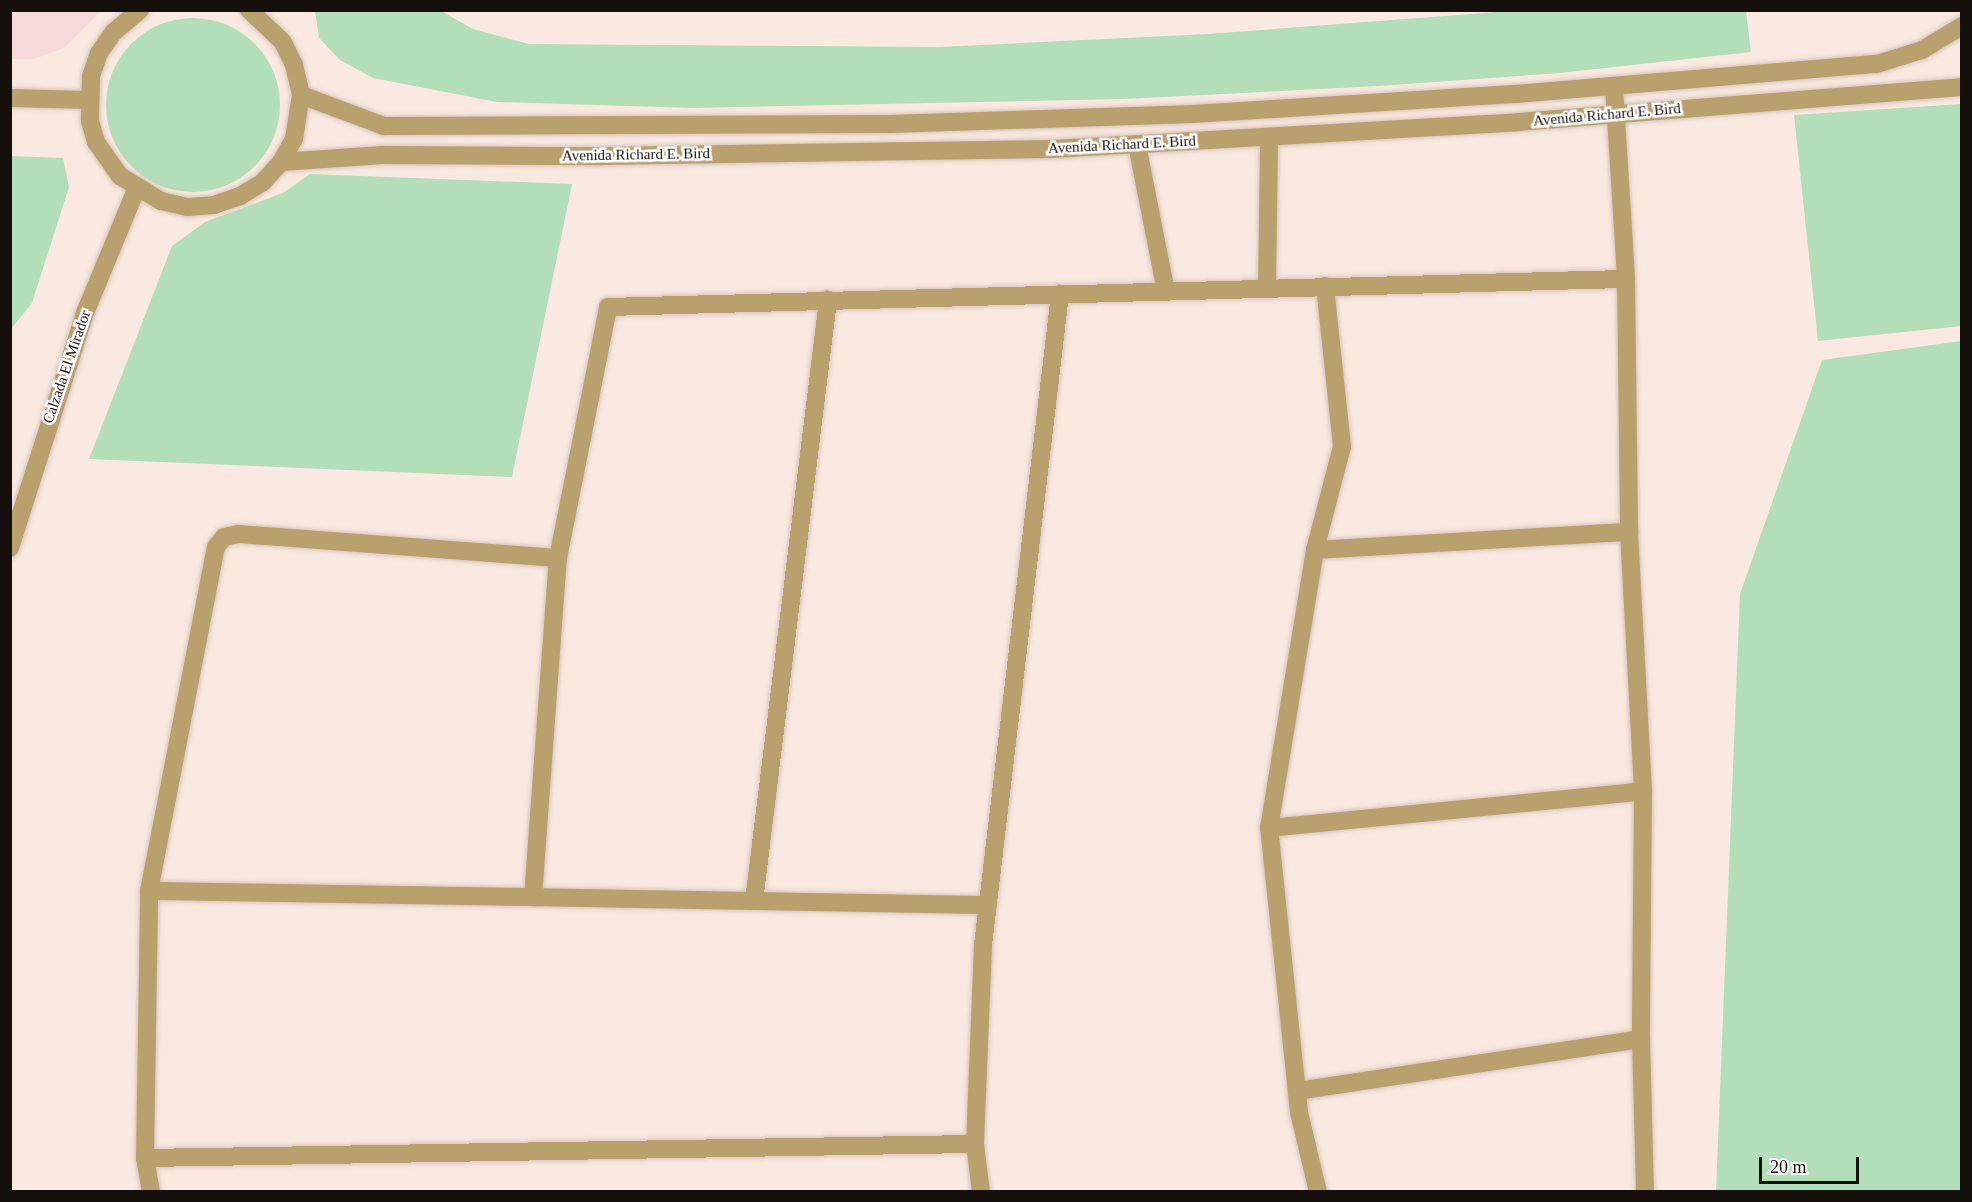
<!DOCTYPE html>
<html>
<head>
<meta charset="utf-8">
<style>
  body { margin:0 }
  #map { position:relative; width:1972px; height:1202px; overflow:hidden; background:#fae9e0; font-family:Georgia,serif }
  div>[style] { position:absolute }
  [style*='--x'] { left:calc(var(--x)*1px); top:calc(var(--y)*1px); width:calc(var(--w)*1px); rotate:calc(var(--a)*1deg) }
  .commercial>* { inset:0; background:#f6dbda }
  .green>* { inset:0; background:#b3deba }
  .round { border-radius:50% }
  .roads { filter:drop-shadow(0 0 2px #d6c6be) drop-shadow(0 0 2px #d6c6be) }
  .minor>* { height:18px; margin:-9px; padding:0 9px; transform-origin:9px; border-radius:9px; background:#b8a16d }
  .tertiary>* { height:18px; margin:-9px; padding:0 9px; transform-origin:9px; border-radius:9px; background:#b8a16d }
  span { translate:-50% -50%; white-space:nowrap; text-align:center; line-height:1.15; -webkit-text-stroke:5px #fff; paint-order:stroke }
  .street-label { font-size:15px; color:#16100d }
  .frame { position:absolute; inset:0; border:12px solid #16100d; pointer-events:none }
  .scale { position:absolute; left:1759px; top:1157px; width:100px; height:27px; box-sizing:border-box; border:3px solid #16100d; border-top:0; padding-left:8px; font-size:18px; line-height:21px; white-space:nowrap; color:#16100d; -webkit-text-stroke:4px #fff; paint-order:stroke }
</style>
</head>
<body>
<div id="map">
  <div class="commercial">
    <div style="clip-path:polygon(11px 10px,101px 10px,101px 11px,64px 48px,34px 59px,11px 59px)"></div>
  </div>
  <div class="green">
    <div style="clip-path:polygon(1524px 10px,1746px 11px,1751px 52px,1560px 73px,1379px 86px,1124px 99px,693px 108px,497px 102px,373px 78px,340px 60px,319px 38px,315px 11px,441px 11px,473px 29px,529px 44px,939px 47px,1208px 34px)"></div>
    <div class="round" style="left:106px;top:18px;width:174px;height:174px"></div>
    <div style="clip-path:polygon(1961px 104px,1961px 326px,1818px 341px,1794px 115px)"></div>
    <div style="clip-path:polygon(11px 156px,63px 158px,69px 187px,32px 303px,11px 329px)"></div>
    <div style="clip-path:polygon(310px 174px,572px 184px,512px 477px,89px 459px,172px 246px,205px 222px,283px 193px)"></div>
    <div style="clip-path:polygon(1961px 341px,1961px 1191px,1716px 1191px,1740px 594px,1822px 360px)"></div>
  </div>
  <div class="roads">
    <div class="minor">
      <div style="--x:1614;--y:86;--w:193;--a:86.4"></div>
      <div style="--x:1626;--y:279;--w:253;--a:89.3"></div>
      <div style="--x:1629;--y:532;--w:259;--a:86.9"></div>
      <div style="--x:1643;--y:791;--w:248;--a:90.5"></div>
      <div style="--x:1641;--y:1039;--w:153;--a:88.5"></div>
      <div style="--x:1137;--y:145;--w:149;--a:78.8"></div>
      <div style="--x:1267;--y:288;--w:150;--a:-89.2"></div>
      <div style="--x:10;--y:548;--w:247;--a:-72.3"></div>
      <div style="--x:85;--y:313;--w:133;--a:-67.5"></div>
      <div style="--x:1315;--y:550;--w:315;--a:-3.3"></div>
      <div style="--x:1269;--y:828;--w:376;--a:-5.6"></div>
      <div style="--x:149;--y:891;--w:384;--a:0.9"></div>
      <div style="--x:754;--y:901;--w:606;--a:-82.98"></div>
      <div style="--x:988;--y:905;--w:455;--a:-179"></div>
      <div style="--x:533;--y:897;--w:340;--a:-85.8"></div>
      <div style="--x:558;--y:558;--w:256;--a:-78.7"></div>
      <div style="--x:608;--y:307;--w:1018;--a:-1.58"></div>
      <div style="--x:1297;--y:1091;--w:348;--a:-8.6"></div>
      <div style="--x:145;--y:1158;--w:830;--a:-0.97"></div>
      <div style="--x:151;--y:1192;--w:35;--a:-100"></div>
      <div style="--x:145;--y:1158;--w:267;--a:-89.1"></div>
      <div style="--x:149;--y:891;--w:350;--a:-79"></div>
      <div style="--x:216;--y:547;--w:13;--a:-51"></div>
      <div style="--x:224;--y:537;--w:14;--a:-12"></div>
      <div style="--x:238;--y:534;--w:321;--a:4.3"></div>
      <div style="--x:981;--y:1192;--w:48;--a:-97.1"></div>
      <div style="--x:975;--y:1144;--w:199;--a:-87.7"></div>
      <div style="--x:983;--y:945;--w:656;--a:-83.25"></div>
      <div style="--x:1318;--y:1192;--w:82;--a:-103.4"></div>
      <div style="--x:1299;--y:1112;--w:286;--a:-96"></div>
      <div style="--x:1269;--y:828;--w:282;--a:-80.6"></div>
      <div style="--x:1315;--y:550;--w:107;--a:-75.4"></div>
      <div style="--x:1342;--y:446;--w:161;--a:-96.1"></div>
    </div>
    <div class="tertiary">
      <div style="--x:140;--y:10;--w:35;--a:140"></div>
      <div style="--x:113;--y:33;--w:24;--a:125"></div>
      <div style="--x:99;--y:53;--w:24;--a:109"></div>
      <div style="--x:91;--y:76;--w:45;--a:91.3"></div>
      <div style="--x:90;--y:121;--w:22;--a:74"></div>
      <div style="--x:96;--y:142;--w:42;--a:54.8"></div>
      <div style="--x:120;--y:176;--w:48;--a:31.4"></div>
      <div style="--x:161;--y:201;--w:27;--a:13"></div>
      <div style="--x:187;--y:207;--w:27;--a:-4"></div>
      <div style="--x:214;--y:205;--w:28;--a:-19"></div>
      <div style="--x:240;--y:196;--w:27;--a:-31"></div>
      <div style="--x:263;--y:182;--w:27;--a:-48"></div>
      <div style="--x:281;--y:162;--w:26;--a:-61"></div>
      <div style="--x:294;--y:139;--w:45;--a:-81"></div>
      <div style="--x:301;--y:95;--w:31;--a:-103"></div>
      <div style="--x:294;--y:65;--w:25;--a:-116"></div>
      <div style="--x:283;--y:42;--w:47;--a:-136.7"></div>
      <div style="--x:301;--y:95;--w:89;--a:20.5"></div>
      <div style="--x:384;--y:126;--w:506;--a:-0.23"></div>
      <div style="--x:890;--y:124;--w:304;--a:-1.9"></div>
      <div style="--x:1194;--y:114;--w:323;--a:-3.6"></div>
      <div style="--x:1516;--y:94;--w:362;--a:-4.8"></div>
      <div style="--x:1877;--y:64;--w:47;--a:-17.3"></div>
      <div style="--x:1922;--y:50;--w:47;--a:-31"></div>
      <div style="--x:10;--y:98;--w:78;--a:1.5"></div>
      <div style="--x:281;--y:162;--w:102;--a:-3.9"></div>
      <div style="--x:383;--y:155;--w:219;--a:0.3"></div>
      <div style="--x:602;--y:156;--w:451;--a:-0.9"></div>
      <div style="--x:1053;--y:149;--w:466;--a:-3.3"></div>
      <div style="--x:1518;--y:122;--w:445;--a:-4.5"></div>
    </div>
  </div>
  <div class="street-label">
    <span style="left:1607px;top:115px;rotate:-5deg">Avenida Richard E. Bird</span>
    <span style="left:1122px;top:145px;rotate:-3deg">Avenida Richard E. Bird</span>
    <span style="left:636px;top:155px;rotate:-1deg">Avenida Richard E. Bird</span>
    <span style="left:67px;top:367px;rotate:-71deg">Calzada El Mirador</span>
  </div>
  <div class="frame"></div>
  <div class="scale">20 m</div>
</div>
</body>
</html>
